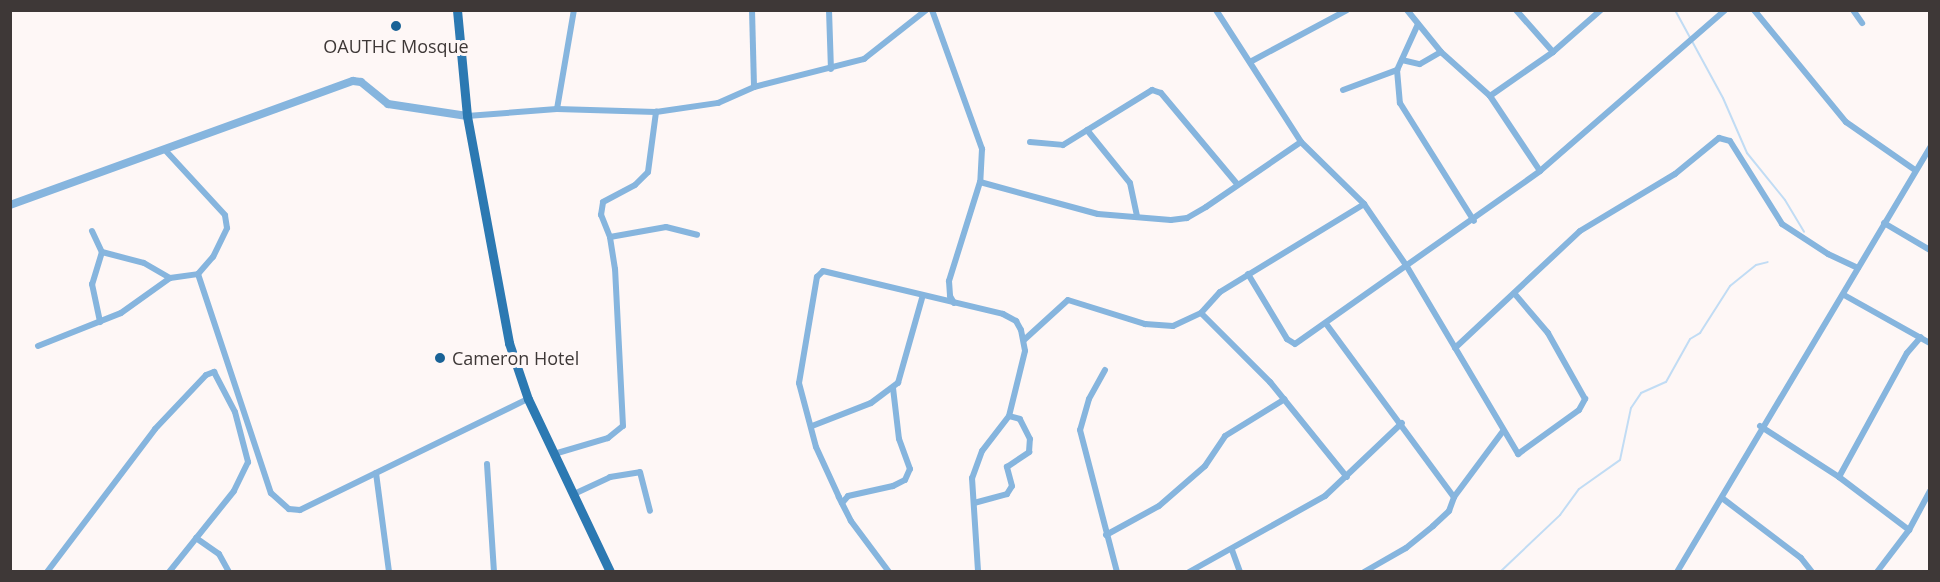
<!DOCTYPE html>
<html>
<head>
<meta charset="utf-8">
<style>
  body { margin:0 }
  #map { position:relative; width:1940px; height:582px; overflow:hidden; background:#fef7f6; font-family:"Open Sans",sans-serif }
  div>[style] { position:absolute }
  [style*='--x'] { left:calc(var(--x)*1px); top:calc(var(--y)*1px); width:calc(var(--w)*1px); rotate:calc(var(--a)*1deg) }
  .stream>* { height:2px; margin:-1px; padding:0 1px; transform-origin:1px; border-radius:1px; background:#c1dcf4 }
  .minor>* { height:6px; margin:-3px; padding:0 3px; transform-origin:3px; border-radius:3px; background:#86b5de }
  .tertiary>* { height:8px; margin:-4px; padding:0 4px; transform-origin:4px; border-radius:4px; background:#86b5de }
  .primary>* { height:9px; margin:-4.5px; padding:0 4.5px; transform-origin:4.5px; border-radius:4.5px; background:#2c79b2 }
  .dots>* { width:16px; height:16px; translate:-50% -50%; box-sizing:border-box; border:3px solid #fef7f6; border-radius:50% }
  span { translate:-50% -50%; white-space:nowrap; text-align:center; line-height:1.15; -webkit-text-stroke:6px #fef7f6; paint-order:stroke }
  .poi-label { font-size:18px; color:#3e3837 }
  .left { translate:0 -50%; text-align:left }
  .frame { position:absolute; inset:0; border:12px solid #3e3837; pointer-events:none }
</style>
</head>
<body>
<div id="map">
  <div class="stream">
    <div style="--x:1675;--y:10;--w:100;--a:61.4"></div>
    <div style="--x:1723;--y:98;--w:60;--a:66.4"></div>
    <div style="--x:1747;--y:153;--w:60;--a:51"></div>
    <div style="--x:1785;--y:200;--w:37;--a:59"></div>
    <div style="--x:1500;--y:572;--w:83;--a:-43.5"></div>
    <div style="--x:1560;--y:515;--w:32;--a:-54"></div>
    <div style="--x:1579;--y:489;--w:50;--a:-35.3"></div>
    <div style="--x:1620;--y:460;--w:53;--a:-78.1"></div>
    <div style="--x:1631;--y:408;--w:18;--a:-56"></div>
    <div style="--x:1641;--y:393;--w:27;--a:-24"></div>
    <div style="--x:1666;--y:382;--w:49;--a:-60.8"></div>
    <div style="--x:1690;--y:339;--w:12;--a:-31"></div>
    <div style="--x:1700;--y:333;--w:56;--a:-57.4"></div>
    <div style="--x:1730;--y:286;--w:33;--a:-39"></div>
    <div style="--x:1756;--y:265;--w:12;--a:-14"></div>
  </div>
  <div class="minor">
    <div style="--x:752;--y:10;--w:77;--a:88.5"></div>
    <div style="--x:829;--y:10;--w:59;--a:88.1"></div>
    <div style="--x:932;--y:10;--w:148;--a:70.2"></div>
    <div style="--x:982;--y:149;--w:33;--a:93"></div>
    <div style="--x:980;--y:182;--w:104;--a:107.4"></div>
    <div style="--x:949;--y:281;--w:15;--a:86"></div>
    <div style="--x:950;--y:296;--w:8;--a:60"></div>
    <div style="--x:1216;--y:10;--w:157;--a:57.2"></div>
    <div style="--x:1301;--y:142;--w:88;--a:44.5"></div>
    <div style="--x:1364;--y:204;--w:74;--a:55.5"></div>
    <div style="--x:1406;--y:265;--w:220;--a:59.3"></div>
    <div style="--x:1518;--y:454;--w:75;--a:-35.8"></div>
    <div style="--x:1579;--y:410;--w:13;--a:-61"></div>
    <div style="--x:1585;--y:399;--w:76;--a:-119.3"></div>
    <div style="--x:1548;--y:333;--w:52;--a:-130.4"></div>
    <div style="--x:1407;--y:10;--w:54;--a:51"></div>
    <div style="--x:1441;--y:52;--w:66;--a:41.9"></div>
    <div style="--x:1490;--y:96;--w:90;--a:56.3"></div>
    <div style="--x:1516;--y:10;--w:56;--a:48.6"></div>
    <div style="--x:1754;--y:10;--w:145;--a:50.6"></div>
    <div style="--x:1846;--y:122;--w:84;--a:34.8"></div>
    <div style="--x:1853;--y:10;--w:16;--a:55"></div>
    <div style="--x:1418;--y:24;--w:51;--a:114.5"></div>
    <div style="--x:1397;--y:70;--w:33;--a:85"></div>
    <div style="--x:1400;--y:103;--w:139;--a:57.9"></div>
    <div style="--x:1402;--y:60;--w:18;--a:13"></div>
    <div style="--x:1420;--y:64;--w:24;--a:-30"></div>
    <div style="--x:1250;--y:62;--w:110;--a:-28.2"></div>
    <div style="--x:1343;--y:90;--w:58;--a:-20.3"></div>
    <div style="--x:1490;--y:96;--w:77;--a:-34.9"></div>
    <div style="--x:1553;--y:52;--w:64;--a:-41.2"></div>
    <div style="--x:557;--y:109;--w:100;--a:-80.3"></div>
    <div style="--x:467;--y:116;--w:90;--a:-4.4"></div>
    <div style="--x:557;--y:109;--w:99;--a:1.7"></div>
    <div style="--x:656;--y:112;--w:63;--a:-8.3"></div>
    <div style="--x:718;--y:103;--w:39;--a:-24"></div>
    <div style="--x:754;--y:87;--w:114;--a:-14.3"></div>
    <div style="--x:864;--y:59;--w:79;--a:-38.3"></div>
    <div style="--x:1087;--y:130;--w:68;--a:50.9"></div>
    <div style="--x:1130;--y:183;--w:34;--a:78"></div>
    <div style="--x:1030;--y:142;--w:33;--a:5"></div>
    <div style="--x:1063;--y:145;--w:105;--a:-31.7"></div>
    <div style="--x:1152;--y:90;--w:9;--a:18"></div>
    <div style="--x:1161;--y:93;--w:119;--a:50.1"></div>
    <div style="--x:980;--y:182;--w:122;--a:15.2"></div>
    <div style="--x:1098;--y:214;--w:73;--a:4.7"></div>
    <div style="--x:1171;--y:220;--w:16;--a:-7"></div>
    <div style="--x:1187;--y:218;--w:22;--a:-30"></div>
    <div style="--x:1206;--y:207;--w:115;--a:-34.4"></div>
    <div style="--x:1884;--y:223;--w:53;--a:30.4"></div>
    <div style="--x:92;--y:231;--w:23;--a:65"></div>
    <div style="--x:102;--y:252;--w:34;--a:107"></div>
    <div style="--x:92;--y:284;--w:39;--a:78"></div>
    <div style="--x:610;--y:237;--w:57;--a:-10.1"></div>
    <div style="--x:666;--y:227;--w:32;--a:14"></div>
    <div style="--x:102;--y:252;--w:43;--a:14.7"></div>
    <div style="--x:144;--y:263;--w:30;--a:30"></div>
    <div style="--x:198;--y:274;--w:231;--a:71.6"></div>
    <div style="--x:271;--y:493;--w:24;--a:42"></div>
    <div style="--x:289;--y:509;--w:11;--a:5"></div>
    <div style="--x:300;--y:510;--w:254;--a:-26"></div>
    <div style="--x:1248;--y:274;--w:76;--a:59"></div>
    <div style="--x:1287;--y:339;--w:9;--a:32"></div>
    <div style="--x:1295;--y:344;--w:300;--a:-35.2"></div>
    <div style="--x:1540;--y:171;--w:245;--a:-41"></div>
    <div style="--x:1844;--y:295;--w:98;--a:29.2"></div>
    <div style="--x:1201;--y:313;--w:98;--a:45"></div>
    <div style="--x:1270;--y:382;--w:122;--a:51"></div>
    <div style="--x:1327;--y:325;--w:214;--a:53.6"></div>
    <div style="--x:1024;--y:340;--w:59;--a:-42.3"></div>
    <div style="--x:1068;--y:300;--w:81;--a:17.3"></div>
    <div style="--x:1145;--y:324;--w:28;--a:4"></div>
    <div style="--x:1173;--y:326;--w:31;--a:-25"></div>
    <div style="--x:1201;--y:313;--w:28;--a:-48"></div>
    <div style="--x:1220;--y:292;--w:169;--a:-31.4"></div>
    <div style="--x:38;--y:346;--w:89;--a:-21.7"></div>
    <div style="--x:121;--y:313;--w:60;--a:-35.5"></div>
    <div style="--x:170;--y:278;--w:28;--a:-8"></div>
    <div style="--x:198;--y:274;--w:23;--a:-49"></div>
    <div style="--x:213;--y:257;--w:32;--a:-64"></div>
    <div style="--x:227;--y:228;--w:13;--a:-99"></div>
    <div style="--x:225;--y:215;--w:87;--a:-132.7"></div>
    <div style="--x:1455;--y:348;--w:171;--a:-43.1"></div>
    <div style="--x:1580;--y:231;--w:111;--a:-31"></div>
    <div style="--x:1675;--y:174;--w:57;--a:-39.3"></div>
    <div style="--x:1719;--y:138;--w:11;--a:15"></div>
    <div style="--x:1730;--y:141;--w:98;--a:57.9"></div>
    <div style="--x:1782;--y:224;--w:55;--a:33.1"></div>
    <div style="--x:1828;--y:254;--w:33;--a:25"></div>
    <div style="--x:1105;--y:370;--w:33;--a:119"></div>
    <div style="--x:1089;--y:399;--w:32;--a:106"></div>
    <div style="--x:1080;--y:430;--w:147;--a:75.4"></div>
    <div style="--x:812;--y:426;--w:63;--a:-21.3"></div>
    <div style="--x:871;--y:403;--w:34;--a:-37"></div>
    <div style="--x:898;--y:383;--w:88;--a:-74.2"></div>
    <div style="--x:1760;--y:426;--w:94;--a:32.8"></div>
    <div style="--x:1839;--y:477;--w:88;--a:37.1"></div>
    <div style="--x:554;--y:454;--w:56;--a:-16.5"></div>
    <div style="--x:608;--y:438;--w:19;--a:-39"></div>
    <div style="--x:623;--y:426;--w:157;--a:-92.9"></div>
    <div style="--x:615;--y:269;--w:32;--a:-99"></div>
    <div style="--x:610;--y:237;--w:24;--a:-112"></div>
    <div style="--x:601;--y:215;--w:13;--a:-81"></div>
    <div style="--x:603;--y:202;--w:36;--a:-28"></div>
    <div style="--x:635;--y:185;--w:18;--a:-45"></div>
    <div style="--x:648;--y:172;--w:61;--a:-82.4"></div>
    <div style="--x:487;--y:464;--w:108;--a:86.3"></div>
    <div style="--x:376;--y:473;--w:100;--a:82.5"></div>
    <div style="--x:1839;--y:477;--w:141;--a:-61.3"></div>
    <div style="--x:1907;--y:353;--w:21;--a:-49"></div>
    <div style="--x:574;--y:494;--w:40;--a:-25"></div>
    <div style="--x:610;--y:477;--w:30;--a:-9"></div>
    <div style="--x:640;--y:472;--w:40;--a:75.6"></div>
    <div style="--x:1722;--y:498;--w:99;--a:37.2"></div>
    <div style="--x:1801;--y:558;--w:18;--a:52"></div>
    <div style="--x:842;--y:503;--w:9;--a:-49"></div>
    <div style="--x:848;--y:496;--w:46;--a:-12.5"></div>
    <div style="--x:893;--y:486;--w:13;--a:-27"></div>
    <div style="--x:905;--y:480;--w:12;--a:-66"></div>
    <div style="--x:910;--y:469;--w:32;--a:-110"></div>
    <div style="--x:899;--y:439;--w:51;--a:-96.7"></div>
    <div style="--x:974;--y:503;--w:34;--a:-15"></div>
    <div style="--x:1007;--y:494;--w:9;--a:-58"></div>
    <div style="--x:1012;--y:486;--w:20;--a:-105"></div>
    <div style="--x:1007;--y:467;--w:27;--a:-34"></div>
    <div style="--x:1029;--y:452;--w:13;--a:-86"></div>
    <div style="--x:1030;--y:439;--w:22;--a:-117"></div>
    <div style="--x:1020;--y:419;--w:11;--a:-165"></div>
    <div style="--x:1106;--y:535;--w:60;--a:-28.7"></div>
    <div style="--x:1159;--y:506;--w:61;--a:-41"></div>
    <div style="--x:1205;--y:466;--w:36;--a:-56"></div>
    <div style="--x:1225;--y:436;--w:70;--a:-31.7"></div>
    <div style="--x:196;--y:538;--w:28;--a:35"></div>
    <div style="--x:219;--y:554;--w:21;--a:61"></div>
    <div style="--x:1232;--y:550;--w:23;--a:70"></div>
    <div style="--x:47;--y:572;--w:179;--a:-52.9"></div>
    <div style="--x:155;--y:429;--w:74;--a:-46.6"></div>
    <div style="--x:206;--y:375;--w:9;--a:-21"></div>
    <div style="--x:214;--y:372;--w:45;--a:62.3"></div>
    <div style="--x:235;--y:412;--w:52;--a:75.4"></div>
    <div style="--x:248;--y:462;--w:32;--a:116"></div>
    <div style="--x:234;--y:491;--w:104;--a:128.7"></div>
    <div style="--x:889;--y:572;--w:64;--a:-126.7"></div>
    <div style="--x:851;--y:521;--w:27;--a:-117"></div>
    <div style="--x:839;--y:497;--w:55;--a:-114.7"></div>
    <div style="--x:816;--y:447;--w:66;--a:-104.9"></div>
    <div style="--x:799;--y:383;--w:108;--a:-80.4"></div>
    <div style="--x:817;--y:277;--w:8;--a:-45"></div>
    <div style="--x:823;--y:271;--w:185;--a:13.4"></div>
    <div style="--x:1003;--y:314;--w:15;--a:28"></div>
    <div style="--x:1016;--y:321;--w:10;--a:61"></div>
    <div style="--x:1021;--y:330;--w:21;--a:79"></div>
    <div style="--x:1025;--y:351;--w:67;--a:103.8"></div>
    <div style="--x:1009;--y:416;--w:44;--a:127.6"></div>
    <div style="--x:982;--y:451;--w:29;--a:110"></div>
    <div style="--x:972;--y:478;--w:94;--a:86.3"></div>
    <div style="--x:1189;--y:572;--w:156;--a:-29.2"></div>
    <div style="--x:1325;--y:496;--w:106;--a:-43.5"></div>
    <div style="--x:1364;--y:572;--w:48;--a:-29.7"></div>
    <div style="--x:1406;--y:548;--w:35;--a:-39"></div>
    <div style="--x:1433;--y:526;--w:22;--a:-43"></div>
    <div style="--x:1449;--y:511;--w:15;--a:-70"></div>
    <div style="--x:1454;--y:497;--w:82;--a:-53.4"></div>
    <div style="--x:1677;--y:572;--w:495;--a:-59.2"></div>
    <div style="--x:1877;--y:572;--w:53;--a:-52.7"></div>
    <div style="--x:1909;--y:530;--w:44;--a:-61.7"></div>
  </div>
  <div class="tertiary">
    <div style="--x:10;--y:205;--w:365;--a:-19.9"></div>
    <div style="--x:353;--y:81;--w:8;--a:7"></div>
    <div style="--x:361;--y:82;--w:35;--a:39"></div>
    <div style="--x:388;--y:104;--w:80;--a:8.6"></div>
  </div>
  <div class="primary">
    <div style="--x:457;--y:10;--w:106;--a:84.6"></div>
    <div style="--x:467;--y:116;--w:231;--a:79.5"></div>
    <div style="--x:509;--y:343;--w:59;--a:71.3"></div>
    <div style="--x:528;--y:399;--w:191;--a:64.6"></div>
  </div>
  <div class="dots">
    <div style="left:396px;top:26px;background:#196296"></div>
    <div style="left:440px;top:358px;background:#196296"></div>
  </div>
  <div class="poi-label">
    <span style="left:396px;top:46px">OAUTHC Mosque</span>
    <span class="left" style="left:452px;top:358px">Cameron Hotel</span>
  </div>
  <div class="frame"></div>
</div>
</body>
</html>
